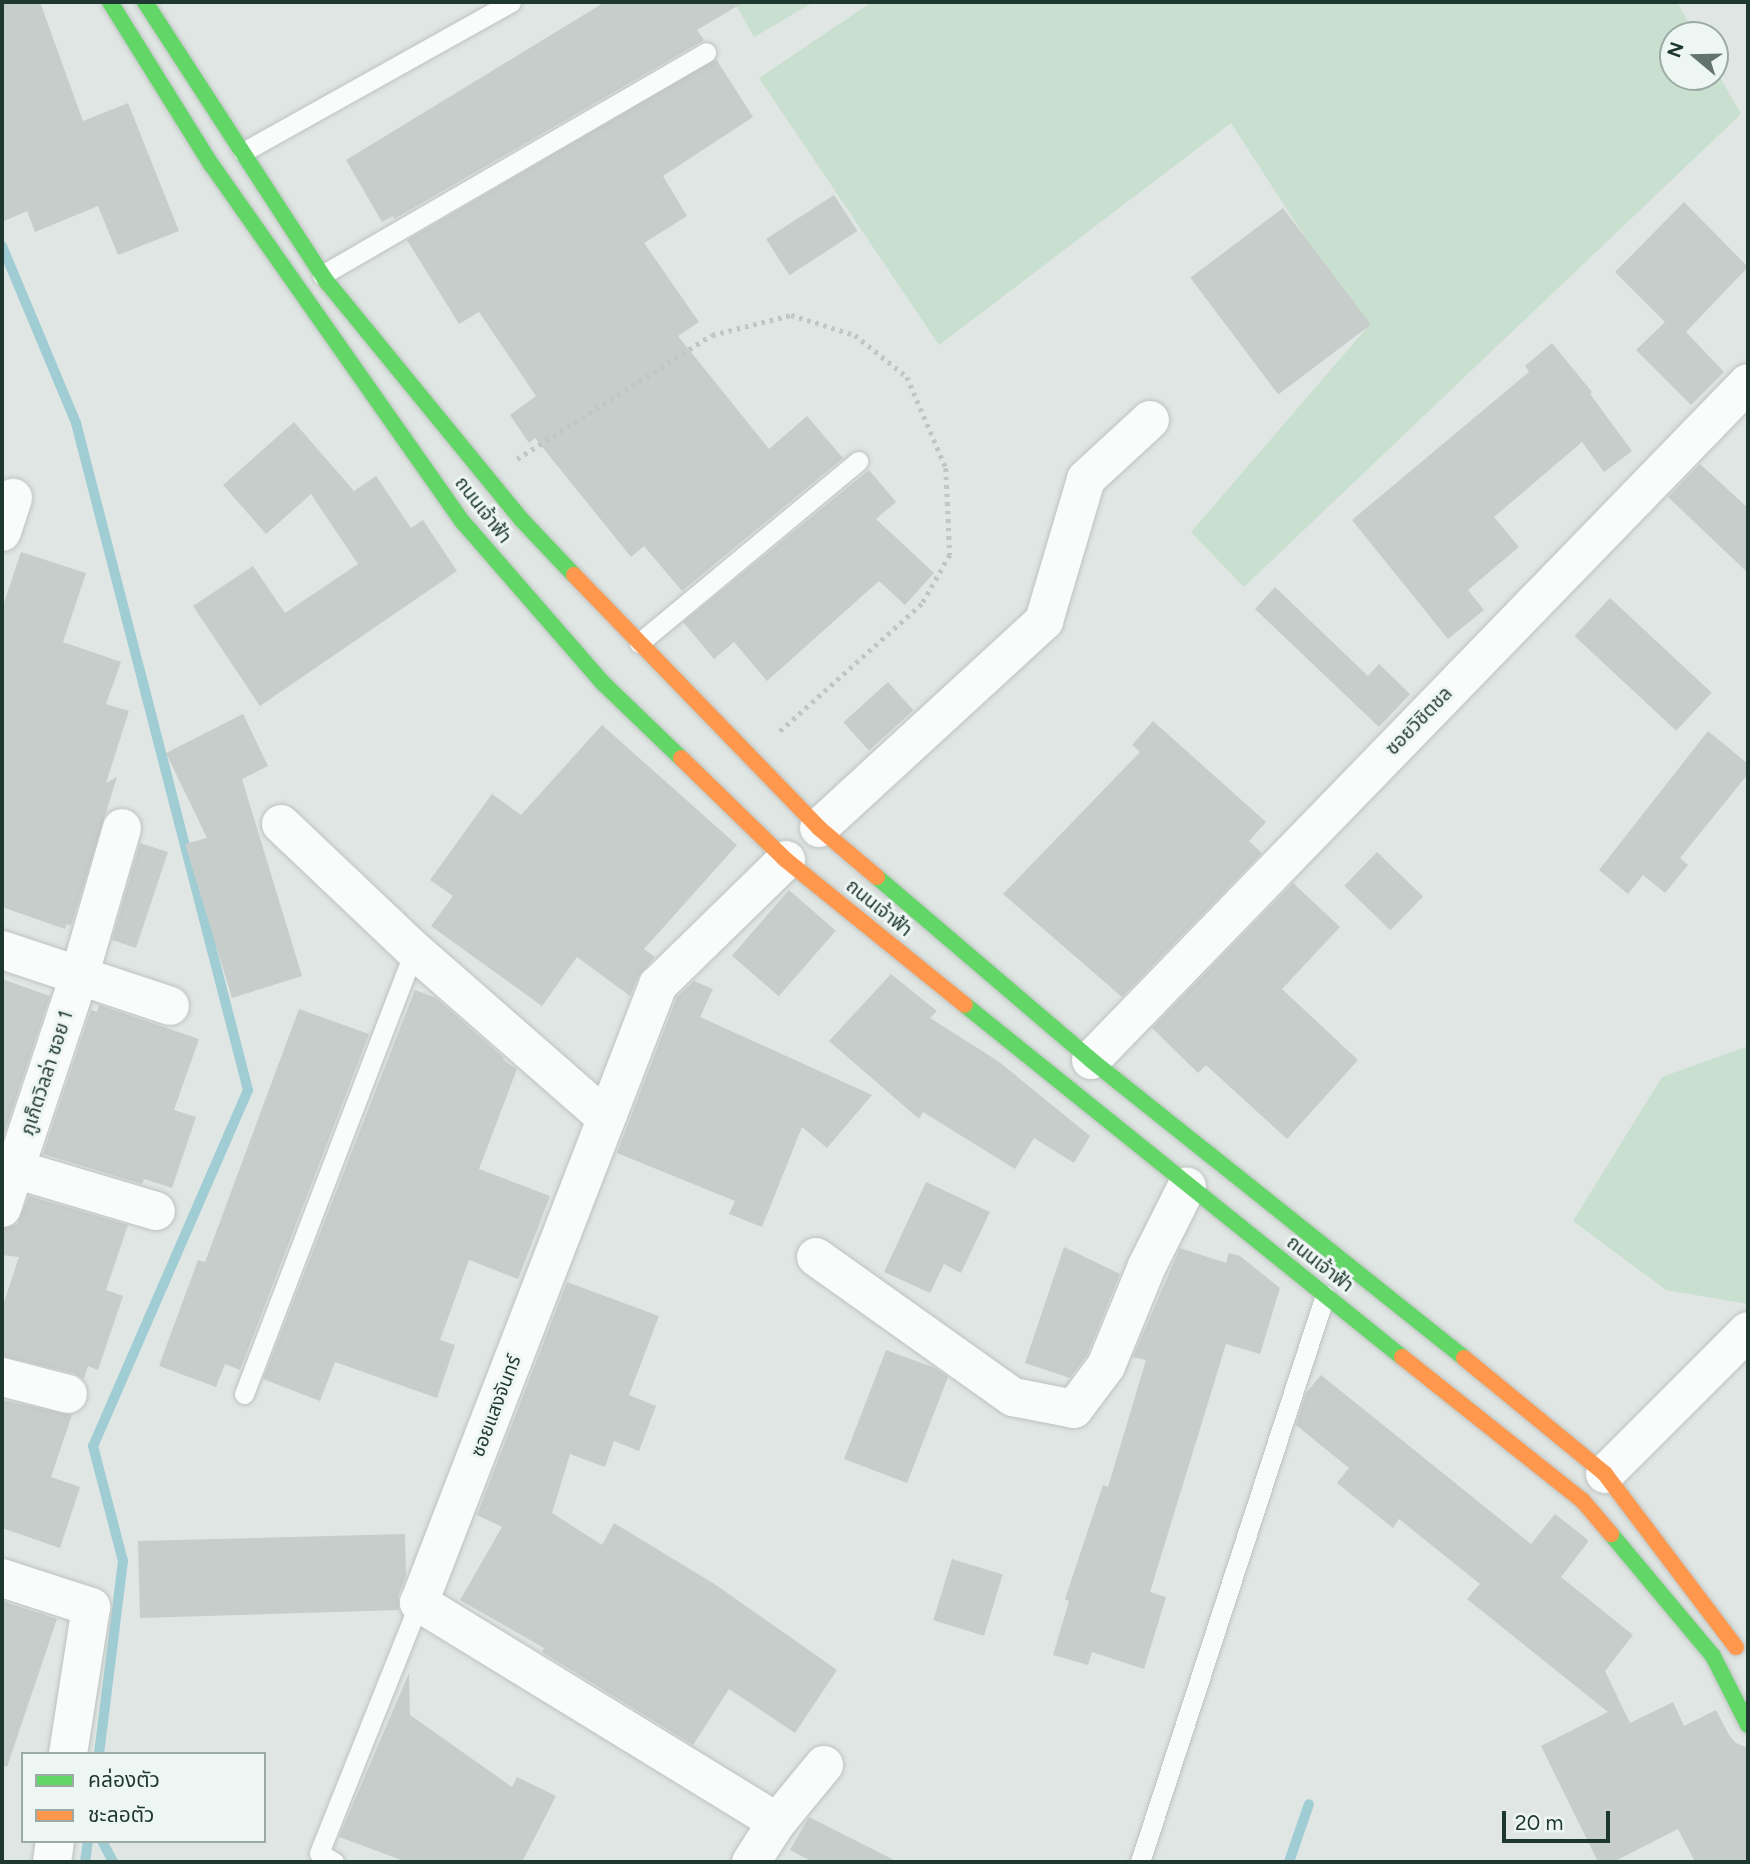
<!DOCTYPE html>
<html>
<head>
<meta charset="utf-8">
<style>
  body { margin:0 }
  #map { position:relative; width:1750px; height:1864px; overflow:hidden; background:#e0e6e3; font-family:Figtree,"Noto Sans Thai",sans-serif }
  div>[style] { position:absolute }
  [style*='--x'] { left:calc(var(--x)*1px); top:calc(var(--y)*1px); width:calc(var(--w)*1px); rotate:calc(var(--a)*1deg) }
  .green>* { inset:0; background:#c9dfd0 }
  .stream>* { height:10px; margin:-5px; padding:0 5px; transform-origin:5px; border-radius:5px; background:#a0ccd4 }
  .building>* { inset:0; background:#c7cdcb; transform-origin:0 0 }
  .path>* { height:4.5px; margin-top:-2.25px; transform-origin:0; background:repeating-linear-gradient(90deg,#bec7c5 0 3.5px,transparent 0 8.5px) }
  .roads { filter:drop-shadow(0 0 2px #bdc3c0) drop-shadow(0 0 2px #bdc3c0) }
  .lane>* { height:19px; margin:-9.5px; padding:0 9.5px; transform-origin:9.5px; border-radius:9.5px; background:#fafbfb }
  .street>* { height:38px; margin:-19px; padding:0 19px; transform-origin:19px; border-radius:19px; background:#fafbfb }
  .fast>* { height:16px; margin:-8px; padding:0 8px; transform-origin:8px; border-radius:8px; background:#63d668 }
  .slow>* { height:16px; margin:-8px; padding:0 8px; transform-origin:8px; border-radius:8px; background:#ff974d }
  span { translate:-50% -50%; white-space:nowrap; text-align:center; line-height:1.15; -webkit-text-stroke:6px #edf6f2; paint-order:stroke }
  .street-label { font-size:19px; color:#1f3731 }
  .frame { position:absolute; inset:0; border:4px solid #1f3731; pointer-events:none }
  .legend { position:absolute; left:21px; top:1752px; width:245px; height:91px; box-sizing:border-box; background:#edf6f2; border:2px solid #9baaa5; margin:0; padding:9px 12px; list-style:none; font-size:21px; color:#1f3731 }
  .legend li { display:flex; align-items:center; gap:14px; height:35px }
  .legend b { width:35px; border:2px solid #9baaa5 }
  .north { position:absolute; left:1659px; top:21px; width:70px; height:70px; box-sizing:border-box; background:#edf6f2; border:2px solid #9baaa5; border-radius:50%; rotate:289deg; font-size:19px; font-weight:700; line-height:28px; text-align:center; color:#1f3731 }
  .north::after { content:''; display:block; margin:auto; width:24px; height:32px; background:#63746f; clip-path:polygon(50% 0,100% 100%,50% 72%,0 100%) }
  .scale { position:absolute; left:1502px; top:1811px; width:108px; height:32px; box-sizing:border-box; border:4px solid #1f3731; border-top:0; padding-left:9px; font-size:21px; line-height:24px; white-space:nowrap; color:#1f3731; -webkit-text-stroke:5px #edf6f2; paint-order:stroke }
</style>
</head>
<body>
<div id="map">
  <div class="green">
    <div style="clip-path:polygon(734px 2px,814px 2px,754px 37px)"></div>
    <div style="clip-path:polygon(872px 2px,1677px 2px,1696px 35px,1673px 35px,1673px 77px,1715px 77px,1715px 69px,1741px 114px,1244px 587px,1191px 532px,1365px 330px,1231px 123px,939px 345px,759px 78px)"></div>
    <div style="clip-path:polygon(1748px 1046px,1748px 1304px,1666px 1290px,1573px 1221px,1662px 1077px)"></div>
  </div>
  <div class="stream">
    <div style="--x:2;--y:246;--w:192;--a:67.3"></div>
    <div style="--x:76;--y:423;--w:689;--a:75.54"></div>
    <div style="--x:248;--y:1090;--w:388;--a:113.5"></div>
    <div style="--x:93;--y:1446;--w:119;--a:75.4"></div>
    <div style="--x:123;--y:1561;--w:194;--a:97.1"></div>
    <div style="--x:102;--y:1841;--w:24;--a:62"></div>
    <div style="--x:85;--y:1862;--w:21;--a:-82"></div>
    <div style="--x:1289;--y:1862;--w:61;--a:-71"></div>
  </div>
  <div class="building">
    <div style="clip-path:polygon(2px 2px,40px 2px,83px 121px,128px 103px,179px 231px,118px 255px,98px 206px,35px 232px,27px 211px,2px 222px)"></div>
    <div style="clip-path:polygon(605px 2px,744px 2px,697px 30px,704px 40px,394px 219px,393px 216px,382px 222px,346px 160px)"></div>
    <div style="clip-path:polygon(716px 59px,753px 117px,663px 176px,687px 216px,644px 243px,699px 322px,678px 336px,769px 449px,807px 416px,843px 458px,682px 591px,644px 546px,631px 557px,535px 438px,529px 443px,510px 415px,536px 396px,479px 312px,459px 324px,407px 240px)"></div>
    <div style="left:834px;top:195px;width:43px;height:81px;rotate:57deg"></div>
    <div style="clip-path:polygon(1684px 202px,1748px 267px,1686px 332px,1724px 372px,1691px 405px,1636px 350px,1665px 322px,1615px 272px)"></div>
    <div style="left:1283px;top:208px;width:146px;height:116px;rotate:53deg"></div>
    <div style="clip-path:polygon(1552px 343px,1592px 392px,1590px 394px,1632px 451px,1604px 472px,1582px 442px,1494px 517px,1519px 547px,1468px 590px,1484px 610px,1448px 639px,1352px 520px,1529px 372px,1525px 366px)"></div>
    <div style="clip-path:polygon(294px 422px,354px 491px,376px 476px,411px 528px,423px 520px,457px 571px,260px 706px,193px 606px,253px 566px,285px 613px,358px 564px,311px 494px,266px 534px,223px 485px)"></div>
    <div style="clip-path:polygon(1700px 464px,1748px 508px,1748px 573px,1668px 497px)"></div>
    <div style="clip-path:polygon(869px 470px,896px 502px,876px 519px,934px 573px,905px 605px,879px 581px,767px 681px,734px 642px,714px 659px,683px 622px)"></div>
    <div style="clip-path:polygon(21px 552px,86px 573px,63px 642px,121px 662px,106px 704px,129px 711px,106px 783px,117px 777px,71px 926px,67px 924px,65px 929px,2px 907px,2px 609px)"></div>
    <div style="clip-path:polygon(1275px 587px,1368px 676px,1379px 664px,1410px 694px,1379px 727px,1255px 609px)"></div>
    <div style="left:1610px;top:598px;width:139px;height:52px;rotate:43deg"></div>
    <div style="left:888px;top:682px;width:38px;height:60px;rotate:48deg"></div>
    <div style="clip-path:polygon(243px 714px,268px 766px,242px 779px,302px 976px,232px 998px,185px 844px,207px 838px,166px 753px)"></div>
    <div style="clip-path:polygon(1153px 721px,1266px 822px,1249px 841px,1262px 853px,1122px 997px,1003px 894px,1140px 752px,1132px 745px)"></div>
    <div style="clip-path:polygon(602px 725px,737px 845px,644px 949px,655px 957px,638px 977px,630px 996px,577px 957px,542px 1006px,431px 926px,453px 896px,430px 880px,492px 794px,521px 815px)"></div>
    <div style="clip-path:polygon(1708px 731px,1748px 764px,1748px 774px,1680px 858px,1688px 865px,1665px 893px,1643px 875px,1628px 894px,1599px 870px)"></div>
    <div style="clip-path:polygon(140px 843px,168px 852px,136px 948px,112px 940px)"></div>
    <div style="left:1377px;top:852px;width:64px;height:47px;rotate:44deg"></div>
    <div style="clip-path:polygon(1293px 883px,1340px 927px,1282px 989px,1358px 1060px,1287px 1139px,1206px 1065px,1198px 1073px,1152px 1028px)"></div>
    <div style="left:789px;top:890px;width:62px;height:87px;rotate:41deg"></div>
    <div style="clip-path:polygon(891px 974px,937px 1011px,930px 1018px,998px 1061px,1090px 1136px,1074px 1163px,1034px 1138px,1015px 1169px,923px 1112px,919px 1119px,829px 1041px)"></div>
    <div style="clip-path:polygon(2px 979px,50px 996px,2px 1140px)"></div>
    <div style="clip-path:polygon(694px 981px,713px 989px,700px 1017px,872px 1095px,827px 1148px,802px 1127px,762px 1227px,729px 1214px,735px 1201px,617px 1153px,677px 997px)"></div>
    <div style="clip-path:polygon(415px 990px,436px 998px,504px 1058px,503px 1060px,517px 1069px,479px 1169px,550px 1196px,518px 1279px,469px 1260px,440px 1340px,455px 1345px,437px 1398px,335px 1362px,320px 1401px,263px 1379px)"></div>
    <div style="clip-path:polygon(99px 1005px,199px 1039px,174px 1110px,196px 1117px,172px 1188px,144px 1179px,142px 1184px,43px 1154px,91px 1010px,97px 1012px)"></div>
    <div style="clip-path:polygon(299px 1009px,369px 1034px,240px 1370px,225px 1364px,216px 1387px,159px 1366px,198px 1260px,205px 1262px)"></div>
    <div style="clip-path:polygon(926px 1182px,990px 1212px,961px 1273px,944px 1264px,930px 1293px,884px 1272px)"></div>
    <div style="clip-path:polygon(29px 1196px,128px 1225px,106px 1290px,123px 1296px,98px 1370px,88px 1366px,84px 1379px,73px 1373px,2px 1356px,2px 1308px,19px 1257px,2px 1255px,2px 1229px,17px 1224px)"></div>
    <div style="clip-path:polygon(1064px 1247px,1120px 1274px,1087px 1355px,1070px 1378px,1025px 1363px)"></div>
    <div style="clip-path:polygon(1180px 1248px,1226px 1263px,1229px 1253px,1240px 1256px,1280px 1288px,1260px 1354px,1226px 1344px,1150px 1592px,1166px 1597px,1144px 1669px,1092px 1652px,1088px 1665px,1053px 1655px,1069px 1601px,1065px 1599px,1103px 1485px,1108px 1487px,1146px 1360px,1133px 1357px)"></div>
    <div style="clip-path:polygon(567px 1282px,659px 1316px,629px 1395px,656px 1406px,639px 1451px,614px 1441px,605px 1467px,570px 1454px,552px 1513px,602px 1545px,614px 1523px,716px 1585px,837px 1670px,795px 1733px,729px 1689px,693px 1745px,542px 1652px,544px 1648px,460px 1600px,502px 1527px,477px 1515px)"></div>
    <div style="clip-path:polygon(886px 1350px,935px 1368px,948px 1377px,907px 1483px,844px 1459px)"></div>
    <div style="clip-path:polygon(1321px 1375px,1531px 1544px,1555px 1514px,1587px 1539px,1588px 1542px,1561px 1577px,1633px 1635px,1605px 1671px,1630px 1723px,1673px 1702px,1684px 1726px,1716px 1710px,1729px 1735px,1736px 1743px,1746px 1747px,1748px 1862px,1695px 1862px,1678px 1829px,1613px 1862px,1598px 1862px,1541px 1746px,1608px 1712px,1467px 1599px,1480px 1584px,1399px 1519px,1393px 1528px,1337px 1483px,1349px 1468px,1296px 1425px,1306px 1393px)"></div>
    <div style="clip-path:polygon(2px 1400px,72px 1415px,51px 1477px,80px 1487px,60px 1548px,2px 1528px)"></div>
    <div style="clip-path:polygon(405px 1534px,406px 1576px,398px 1596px,399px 1610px,140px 1618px,138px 1541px)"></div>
    <div style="left:952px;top:1559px;width:53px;height:64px;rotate:17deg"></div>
    <div style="clip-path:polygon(2px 1601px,57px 1619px,7px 1767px,2px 1766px)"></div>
    <div style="clip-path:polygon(409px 1673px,410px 1715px,512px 1787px,517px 1777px,556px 1796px,522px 1862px,407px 1862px,339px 1837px)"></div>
    <div style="clip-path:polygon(809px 1817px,898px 1862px,813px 1862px,790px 1850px)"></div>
  </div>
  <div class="path">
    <div style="--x:517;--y:459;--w:231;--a:-32.5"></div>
    <div style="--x:712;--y:335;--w:81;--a:-14.2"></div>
    <div style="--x:791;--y:315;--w:67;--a:17.4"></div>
    <div style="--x:855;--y:335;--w:67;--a:38.9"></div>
    <div style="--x:907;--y:377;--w:99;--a:66.8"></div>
    <div style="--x:946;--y:468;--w:87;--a:87.4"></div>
    <div style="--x:950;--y:555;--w:56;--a:119.7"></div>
    <div style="--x:922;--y:604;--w:195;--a:138.1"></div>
  </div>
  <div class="roads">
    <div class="lane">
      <div style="--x:243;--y:152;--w:307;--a:-29.2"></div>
      <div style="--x:322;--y:275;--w:444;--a:-30.1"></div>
      <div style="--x:639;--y:643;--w:285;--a:-39.7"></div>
      <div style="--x:244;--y:1394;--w:475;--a:-69"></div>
      <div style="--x:334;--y:1862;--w:17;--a:-149"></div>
      <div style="--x:319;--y:1853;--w:269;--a:-68.2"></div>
      <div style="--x:1140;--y:1862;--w:596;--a:-71.93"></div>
    </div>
    <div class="street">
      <div style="--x:2;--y:532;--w:36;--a:-72"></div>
      <div style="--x:281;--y:824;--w:183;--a:43.5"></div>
      <div style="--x:414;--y:950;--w:255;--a:41.2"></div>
      <div style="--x:819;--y:828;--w:306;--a:-42.6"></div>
      <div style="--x:1044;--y:621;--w:148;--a:-73.5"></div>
      <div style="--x:1086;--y:479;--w:87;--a:-42.7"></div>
      <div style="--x:2;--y:950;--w:177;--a:18.4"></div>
      <div style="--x:1091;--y:1060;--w:943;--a:-45.86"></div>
      <div style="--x:15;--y:1169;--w:147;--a:16.6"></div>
      <div style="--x:2;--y:1208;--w:243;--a:-71.6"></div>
      <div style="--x:79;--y:977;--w:155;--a:-73.9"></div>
      <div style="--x:816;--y:1257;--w:242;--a:35.4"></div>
      <div style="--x:1013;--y:1397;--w:62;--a:11.1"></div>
      <div style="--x:1074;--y:1409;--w:54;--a:-53.3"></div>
      <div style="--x:1106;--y:1366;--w:108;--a:-67.7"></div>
      <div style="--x:1147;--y:1266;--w:89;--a:-63.4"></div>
      <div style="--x:2;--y:1377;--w:68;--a:14.4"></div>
      <div style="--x:1605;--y:1474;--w:202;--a:-45"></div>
      <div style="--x:2;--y:1578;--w:94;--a:18"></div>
      <div style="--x:91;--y:1607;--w:149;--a:98.9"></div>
      <div style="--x:777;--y:1822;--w:420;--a:-148.5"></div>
      <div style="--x:419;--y:1603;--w:663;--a:-68.86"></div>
      <div style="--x:658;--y:985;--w:179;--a:-44.3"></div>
      <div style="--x:52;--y:1862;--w:21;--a:-82"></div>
      <div style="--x:751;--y:1862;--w:48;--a:-57"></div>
      <div style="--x:777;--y:1822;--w:74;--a:-50.5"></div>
    </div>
    <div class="fast">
      <div style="--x:110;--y:2;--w:191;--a:58.1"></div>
      <div style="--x:211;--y:164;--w:436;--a:54.9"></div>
      <div style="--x:462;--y:521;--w:215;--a:49"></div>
      <div style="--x:603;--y:683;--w:108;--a:43.9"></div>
      <div style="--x:145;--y:2;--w:334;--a:57"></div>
      <div style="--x:327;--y:282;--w:306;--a:50.7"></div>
      <div style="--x:521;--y:519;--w:77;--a:46.6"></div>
      <div style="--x:877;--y:877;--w:282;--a:40.5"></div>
      <div style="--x:1091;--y:1060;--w:477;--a:38.6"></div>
      <div style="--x:965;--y:1005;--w:561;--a:38.85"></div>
      <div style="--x:1611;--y:1534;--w:159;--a:50.1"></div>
      <div style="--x:1713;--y:1656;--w:77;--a:63.1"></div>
    </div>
    <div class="slow">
      <div style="--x:574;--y:575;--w:352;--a:45.9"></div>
      <div style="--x:819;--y:828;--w:76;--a:40.2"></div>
      <div style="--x:681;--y:758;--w:146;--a:44.2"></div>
      <div style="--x:786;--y:860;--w:230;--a:39"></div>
      <div style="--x:1402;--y:1357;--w:230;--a:38.5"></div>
      <div style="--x:1582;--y:1500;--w:45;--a:49.5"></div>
      <div style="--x:1464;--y:1358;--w:183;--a:39.4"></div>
      <div style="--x:1605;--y:1474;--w:217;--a:52.9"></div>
    </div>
  </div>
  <div class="street-label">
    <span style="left:483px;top:510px;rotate:52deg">ถนนเจ้าฟ้า</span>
    <span style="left:1419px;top:721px;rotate:-46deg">ซอยวิชิตชล</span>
    <span style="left:879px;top:908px;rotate:39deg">ถนนเจ้าฟ้า</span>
    <span style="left:47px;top:1073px;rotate:-72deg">ภูเก็ตวิลล่า ซอย 1</span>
    <span style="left:1320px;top:1264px;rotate:38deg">ถนนเจ้าฟ้า</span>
    <span style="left:496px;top:1406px;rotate:-69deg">ซอยแสงจันทร์</span>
  </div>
  <div class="frame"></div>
  <ul class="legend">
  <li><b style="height:9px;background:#63d668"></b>คล่องตัว</li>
  <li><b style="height:9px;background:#ff974d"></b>ชะลอตัว</li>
  </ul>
  <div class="north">N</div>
  <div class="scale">20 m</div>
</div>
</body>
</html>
